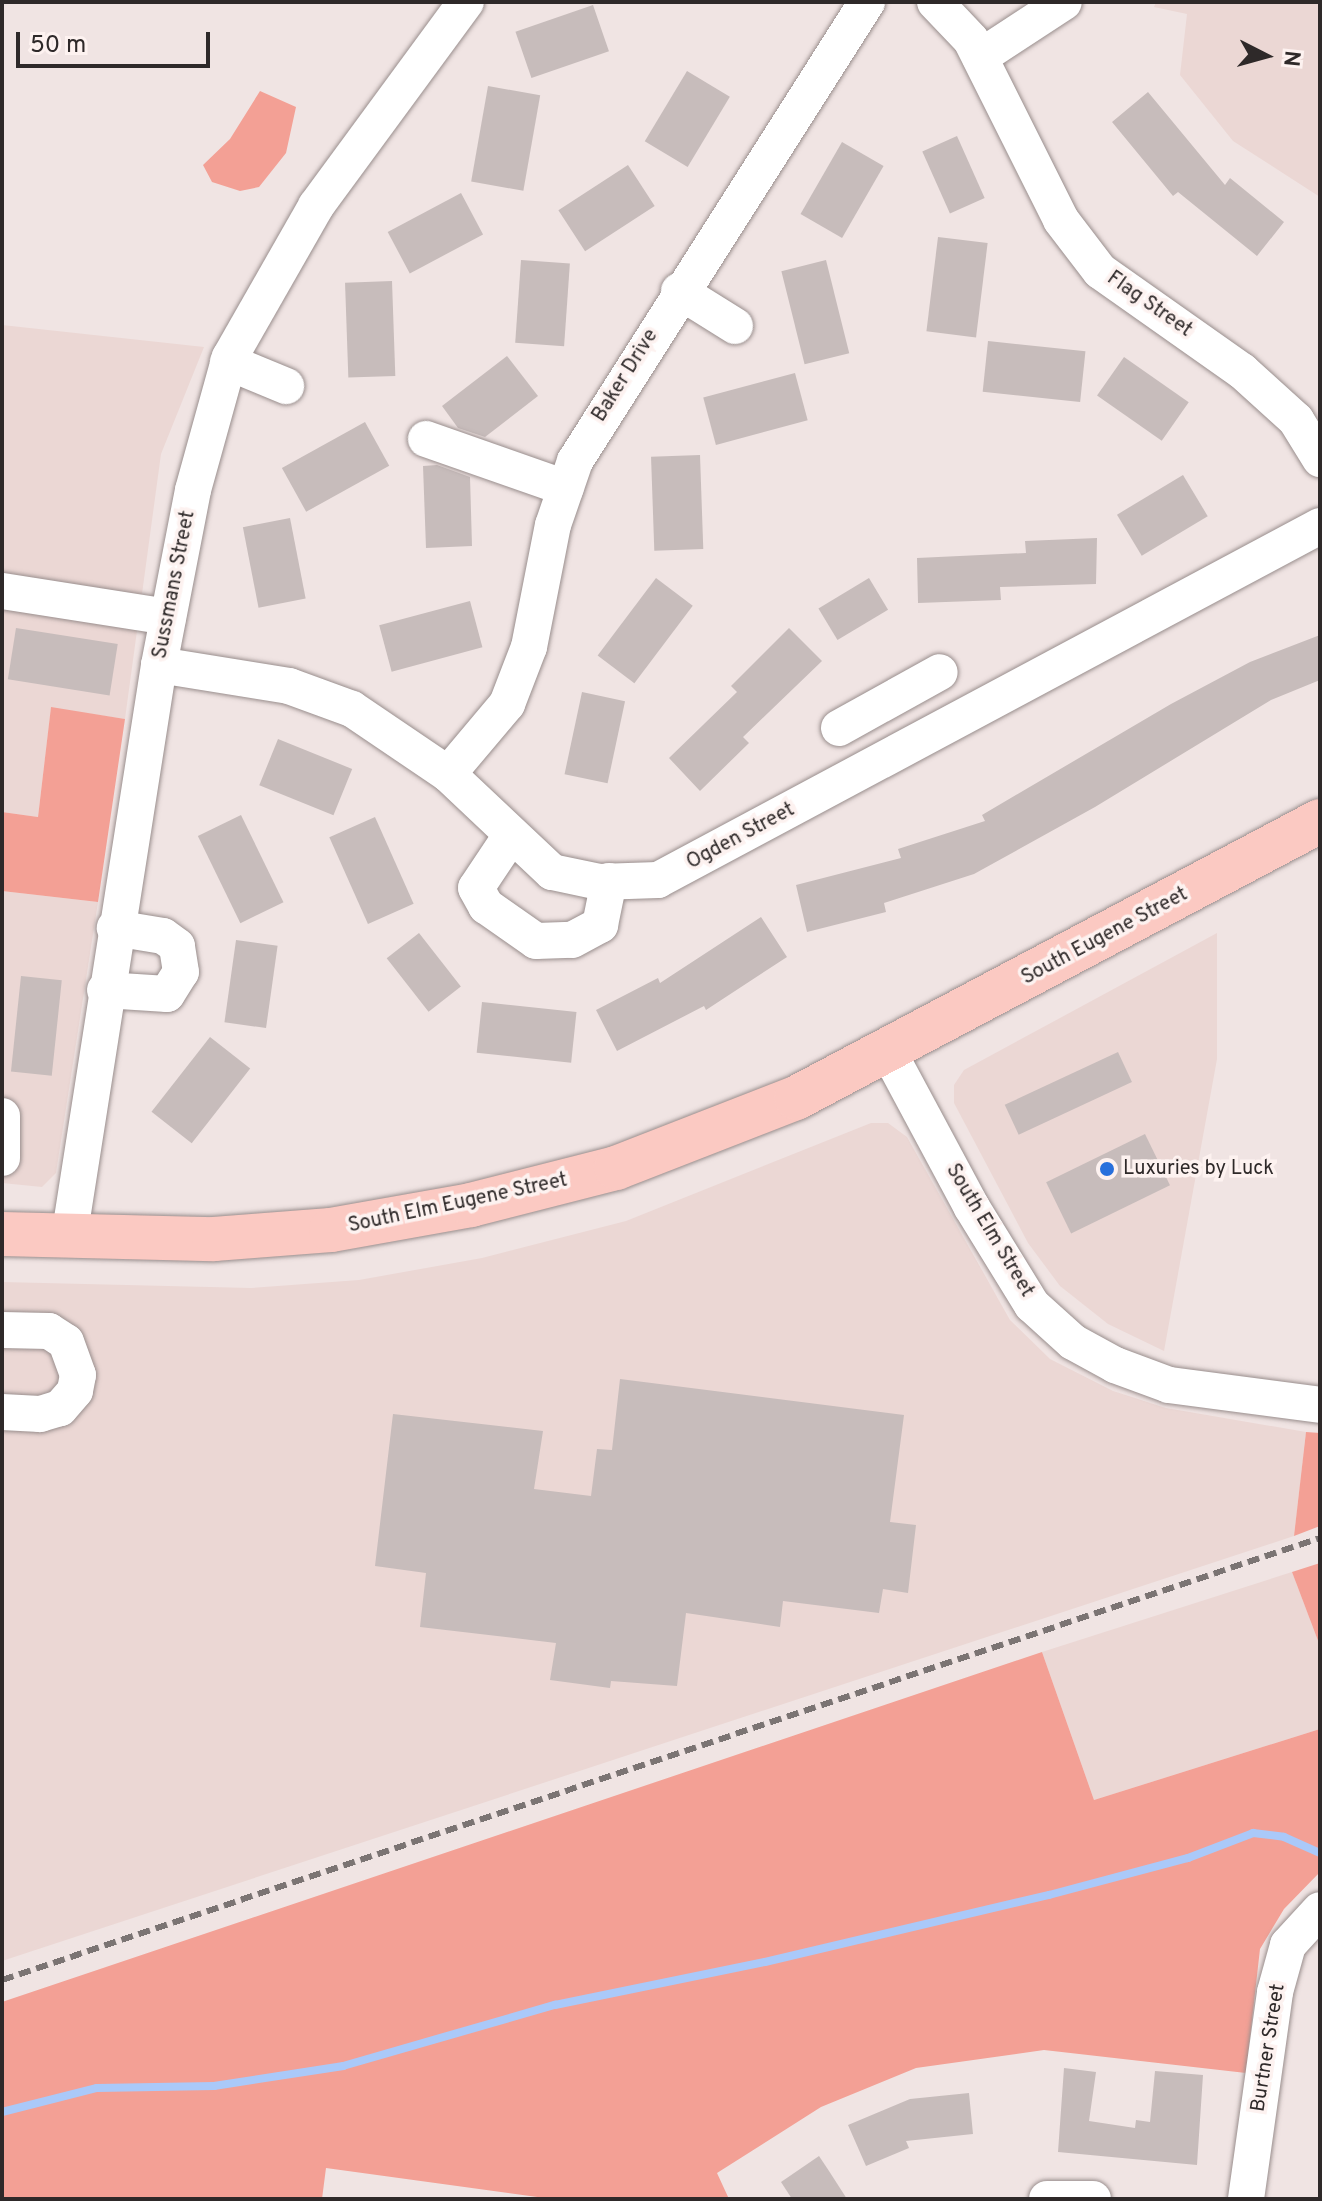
<!DOCTYPE html>
<html>
<head>
<meta charset="utf-8">
<style>
  body { margin:0 }
  #map { position:relative; width:1322px; height:2201px; overflow:hidden; background:#f0e4e3; font-family:Overpass,sans-serif }
  div>[style] { position:absolute }
  [style*='--x'] { left:calc(var(--x)*1px); top:calc(var(--y)*1px); width:calc(var(--w)*1px); rotate:calc(var(--a)*1deg) }
  .built>* { inset:0; background:#ebd7d4 }
  .green>* { inset:0; background:#f3a095 }
  .stream>* { height:8px; margin:-4px; padding:0 4px; transform-origin:4px; border-radius:4px; background:#aac9f9 }
  .building>* { inset:0; background:#c7bcbb; transform-origin:0 0 }
  .roads { filter:drop-shadow(0 0 2px #998e8d) drop-shadow(0 0 2px #998e8d) }
  .minor>* { height:36px; margin:-18px; padding:0 18px; transform-origin:18px; border-radius:18px; background:#fff }
  .major>* { height:44px; margin:-22px; padding:0 22px; transform-origin:22px; border-radius:22px; background:#fbc9c2 }
  .rail>* { height:6px; margin-top:-3px; transform-origin:0; background:repeating-linear-gradient(90deg,#7b7473 0 12px,transparent 0 18px) }
  .dots>* { width:22px; height:22px; translate:-50% -50%; box-sizing:border-box; border:4px solid #fdf2f0; border-radius:50% }
  span { translate:-50% -50%; white-space:nowrap; text-align:center; line-height:1.15; -webkit-text-stroke:7px #fdf2f0; paint-order:stroke }
  .street-label { font-size:20px; color:#2e2929 }
  .poi-label { font-size:20px; color:#2e2929 }
  .left { translate:0 -50%; text-align:left }
  .frame { position:absolute; inset:0; border:4px solid #2e2929; pointer-events:none }
  .north { position:absolute; left:1226px; top:16px; width:80px; height:80px; -webkit-text-stroke:6px #fdf2f0; paint-order:stroke; rotate:96deg; font-size:22px; font-weight:700; line-height:32px; text-align:center; color:#2e2929 }
  .north::after { content:''; display:block; margin:auto; width:28px; height:36px; background:#2e2929; clip-path:polygon(50% 0,100% 100%,50% 72%,0 100%) }
  .scale { position:absolute; left:16px; top:32px; width:194px; height:36px; box-sizing:border-box; border:4px solid #2e2929; border-top:0; padding-left:10px; font-size:24px; line-height:28px; white-space:nowrap; color:#2e2929; -webkit-text-stroke:6px #fdf2f0; paint-order:stroke }
</style>
</head>
<body>
<div id="map">
  <div class="built">
    <div style="clip-path:polygon(1156px 2px,1320px 2px,1320px 197px,1233px 141px,1180px 75px,1187px 14px,1154px 7px)"></div>
    <div style="clip-path:polygon(2px 325px,204px 347px,161px 454px,125px 719px,51px 708px,38px 817px,2px 812px)"></div>
    <div style="clip-path:polygon(2px 891px,98px 902px,56px 1173px,42px 1187px,2px 1183px)"></div>
    <div style="clip-path:polygon(1217px 933px,1217px 1059px,1164px 1351px,1108px 1324px,1060px 1286px,1028px 1243px,954px 1103px,954px 1085px,964px 1070px)"></div>
    <div style="clip-path:polygon(871px 1123px,888px 1123px,907px 1137px,1010px 1320px,1050px 1359px,1113px 1391px,1166px 1408px,1306px 1432px,1294px 1536px,2px 1961px,2px 1282px,251px 1288px,359px 1280px,482px 1258px,626px 1221px)"></div>
    <div style="clip-path:polygon(1292px 1572px,1320px 1646px,1320px 1729px,1094px 1800px,1042px 1652px)"></div>
  </div>
  <div class="green">
    <div style="clip-path:polygon(260px 91px,296px 107px,286px 153px,259px 187px,240px 191px,212px 182px,203px 165px,230px 139px)"></div>
    <div style="clip-path:polygon(51px 707px,125px 719px,98px 902px,2px 891px,2px 812px,38px 817px)"></div>
    <div style="clip-path:polygon(1306px 1432px,1320px 1433px,1320px 1526px,1294px 1536px)"></div>
    <div style="clip-path:polygon(1320px 1563px,1320px 1646px,1292px 1572px)"></div>
    <div style="clip-path:polygon(1042px 1652px,1094px 1800px,1320px 1729px,1320px 1872px,1284px 1909px,1260px 1949px,1246px 2073px,1044px 2050px,916px 2068px,821px 2107px,717px 2173px,729px 2199px,552px 2199px,326px 2168px,322px 2199px,2px 2199px,2px 2002px)"></div>
  </div>
  <div class="stream">
    <div style="--x:2;--y:2112;--w:98;--a:-14.2"></div>
    <div style="--x:97;--y:2088;--w:117;--a:-1"></div>
    <div style="--x:214;--y:2086;--w:131;--a:-8.8"></div>
    <div style="--x:343;--y:2066;--w:221;--a:-16.1"></div>
    <div style="--x:555;--y:2005;--w:214;--a:-11.6"></div>
    <div style="--x:765;--y:1962;--w:292;--a:-13.3"></div>
    <div style="--x:1049;--y:1895;--w:144;--a:-14.9"></div>
    <div style="--x:1188;--y:1858;--w:70;--a:-21"></div>
    <div style="--x:1253;--y:1833;--w:31;--a:7"></div>
    <div style="--x:1284;--y:1837;--w:39;--a:24"></div>
  </div>
  <div class="building">
    <div style="left:593px;top:5px;width:49px;height:82px;rotate:71deg"></div>
    <div style="left:687px;top:71px;width:50px;height:82px;rotate:31deg"></div>
    <div style="left:488px;top:86px;width:53px;height:97px;rotate:10deg"></div>
    <div style="clip-path:polygon(1148px 92px,1225px 185px,1230px 178px,1284px 222px,1257px 256px,1178px 192px,1173px 196px,1112px 122px)"></div>
    <div style="left:957px;top:136px;width:68px;height:38px;rotate:66deg"></div>
    <div style="left:842px;top:142px;width:48px;height:83px;rotate:30deg"></div>
    <div style="left:628px;top:165px;width:49px;height:83px;rotate:57deg"></div>
    <div style="left:461px;top:193px;width:47px;height:83px;rotate:62deg"></div>
    <div style="left:938px;top:237px;width:50px;height:95px;rotate:7deg"></div>
    <div style="left:521px;top:260px;width:49px;height:83px;rotate:4deg"></div>
    <div style="left:826px;top:260px;width:96px;height:46px;rotate:76deg"></div>
    <div style="left:392px;top:281px;width:95px;height:47px;rotate:88deg"></div>
    <div style="left:988px;top:341px;width:98px;height:51px;rotate:6deg"></div>
    <div style="clip-path:polygon(507px 356px,538px 396px,485px 437px,458px 428px,442px 406px)"></div>
    <div style="left:1124px;top:357px;width:79px;height:47px;rotate:35deg"></div>
    <div style="left:795px;top:373px;width:49px;height:95px;rotate:75deg"></div>
    <div style="left:365px;top:422px;width:50px;height:95px;rotate:61deg"></div>
    <div style="left:700px;top:455px;width:94px;height:49px;rotate:88deg"></div>
    <div style="clip-path:polygon(437px 465px,470px 477px,472px 546px,426px 548px,423px 466px)"></div>
    <div style="left:1183px;top:475px;width:48px;height:77px;rotate:59deg"></div>
    <div style="left:290px;top:518px;width:82px;height:48px;rotate:79deg"></div>
    <div style="clip-path:polygon(1097px 538px,1096px 584px,1000px 587px,1001px 600px,918px 603px,917px 558px,1026px 553px,1025px 541px)"></div>
    <div style="left:656px;top:578px;width:46px;height:97px;rotate:37deg"></div>
    <div style="left:869px;top:578px;width:37px;height:59px;rotate:59deg"></div>
    <div style="left:470px;top:601px;width:48px;height:94px;rotate:75deg"></div>
    <div style="left:16px;top:628px;width:103px;height:52px;rotate:9deg"></div>
    <div style="clip-path:polygon(789px 628px,822px 661px,743px 737px,749px 743px,700px 791px,669px 758px,737px 692px,731px 686px)"></div>
    <div style="clip-path:polygon(1320px 635px,1320px 680px,1271px 700px,1095px 807px,974px 874px,884px 903px,886px 912px,807px 932px,796px 885px,901px 858px,898px 849px,985px 821px,982px 815px,1171px 704px,1250px 662px)"></div>
    <div style="left:582px;top:692px;width:44px;height:84px;rotate:12deg"></div>
    <div style="left:278px;top:739px;width:80px;height:50px;rotate:22deg"></div>
    <div style="left:241px;top:815px;width:97px;height:48px;rotate:64deg"></div>
    <div style="left:375px;top:817px;width:95px;height:50px;rotate:66deg"></div>
    <div style="clip-path:polygon(761px 917px,787px 957px,706px 1010px,704px 1006px,617px 1051px,596px 1010px,658px 978px,660px 983px)"></div>
    <div style="left:419px;top:933px;width:68px;height:41px;rotate:52deg"></div>
    <div style="left:236px;top:940px;width:42px;height:83px;rotate:8deg"></div>
    <div style="left:21px;top:976px;width:41px;height:96px;rotate:6deg"></div>
    <div style="left:482px;top:1002px;width:95px;height:51px;rotate:6deg"></div>
    <div style="left:210px;top:1037px;width:51px;height:95px;rotate:38deg"></div>
    <div style="left:1118px;top:1052px;width:33px;height:125px;rotate:65deg"></div>
    <div style="left:1145px;top:1134px;width:57px;height:110px;rotate:64deg"></div>
    <div style="clip-path:polygon(620px 1379px,904px 1415px,890px 1522px,916px 1525px,908px 1593px,883px 1589px,879px 1613px,783px 1601px,780px 1627px,686px 1613px,677px 1686px,611px 1681px,610px 1688px,550px 1680px,556px 1643px,420px 1627px,426px 1573px,375px 1566px,393px 1414px,543px 1431px,534px 1489px,591px 1496px,597px 1449px,612px 1450px)"></div>
    <div style="clip-path:polygon(1064px 2068px,1096px 2072px,1089px 2121px,1135px 2128px,1136px 2120px,1150px 2122px,1155px 2071px,1203px 2075px,1197px 2165px,1058px 2152px)"></div>
    <div style="clip-path:polygon(969px 2093px,973px 2134px,906px 2141px,909px 2148px,866px 2166px,848px 2125px,910px 2099px)"></div>
    <div style="clip-path:polygon(819px 2156px,829px 2171px,847px 2199px,792px 2199px,781px 2182px)"></div>
  </div>
  <div class="roads">
    <div class="minor">
      <div style="--x:935;--y:2;--w:52;--a:46.5"></div>
      <div style="--x:971;--y:40;--w:201;--a:63.4"></div>
      <div style="--x:1061;--y:220;--w:64;--a:52.6"></div>
      <div style="--x:1100;--y:271;--w:174;--a:35.2"></div>
      <div style="--x:1242;--y:371;--w:73;--a:42.2"></div>
      <div style="--x:1296;--y:420;--w:46;--a:58.4"></div>
      <div style="--x:980;--y:57;--w:100;--a:-33.2"></div>
      <div style="--x:679;--y:291;--w:66;--a:32"></div>
      <div style="--x:228;--y:362;--w:63;--a:22.5"></div>
      <div style="--x:426;--y:439;--w:148;--a:19.3"></div>
      <div style="--x:2;--y:591;--w:168;--a:8.9"></div>
      <div style="--x:159;--y:665;--w:132;--a:9.2"></div>
      <div style="--x:289;--y:686;--w:67;--a:20.1"></div>
      <div style="--x:352;--y:709;--w:116;--a:34.1"></div>
      <div style="--x:448;--y:774;--w:143;--a:43.3"></div>
      <div style="--x:552;--y:872;--w:48;--a:12"></div>
      <div style="--x:599;--y:882;--w:59;--a:-1.9"></div>
      <div style="--x:658;--y:880;--w:751;--a:-28.14"></div>
      <div style="--x:839;--y:728;--w:115;--a:-29"></div>
      <div style="--x:448;--y:774;--w:92;--a:-49.9"></div>
      <div style="--x:507;--y:704;--w:61;--a:-68.9"></div>
      <div style="--x:529;--y:647;--w:124;--a:-78.9"></div>
      <div style="--x:553;--y:525;--w:68;--a:-71"></div>
      <div style="--x:575;--y:461;--w:544;--a:-57.54"></div>
      <div style="--x:510;--y:837;--w:61;--a:123.7"></div>
      <div style="--x:476;--y:888;--w:21;--a:61"></div>
      <div style="--x:486;--y:906;--w:61;--a:35"></div>
      <div style="--x:536;--y:941;--w:36;--a:-2"></div>
      <div style="--x:572;--y:940;--w:32;--a:-28"></div>
      <div style="--x:600;--y:925;--w:45;--a:-78.4"></div>
      <div style="--x:105;--y:990;--w:62;--a:3.7"></div>
      <div style="--x:167;--y:994;--w:26;--a:-58"></div>
      <div style="--x:181;--y:972;--w:26;--a:-99"></div>
      <div style="--x:177;--y:946;--w:17;--a:-144"></div>
      <div style="--x:163;--y:936;--w:49;--a:-170.5"></div>
      <div style="--x:888;--y:1051;--w:176;--a:61.8"></div>
      <div style="--x:971;--y:1206;--w:116;--a:58.4"></div>
      <div style="--x:1032;--y:1305;--w:55;--a:42.1"></div>
      <div style="--x:1073;--y:1342;--w:48;--a:28.7"></div>
      <div style="--x:1115;--y:1365;--w:58;--a:20.3"></div>
      <div style="--x:1169;--y:1385;--w:152;--a:7.5"></div>
      <div style="--x:2;--y:1116;--w:42;--a:90"></div>
      <div style="--x:69;--y:1238;--w:580;--a:-81.07"></div>
      <div style="--x:159;--y:665;--w:178;--a:-79"></div>
      <div style="--x:193;--y:490;--w:138;--a:-74.5"></div>
      <div style="--x:230;--y:357;--w:174;--a:-60.3"></div>
      <div style="--x:316;--y:206;--w:253;--a:-53.7"></div>
      <div style="--x:2;--y:1330;--w:47;--a:1.2"></div>
      <div style="--x:49;--y:1331;--w:20;--a:33"></div>
      <div style="--x:66;--y:1342;--w:35;--a:70"></div>
      <div style="--x:78;--y:1375;--w:16;--a:101"></div>
      <div style="--x:75;--y:1391;--w:23;--a:131"></div>
      <div style="--x:60;--y:1408;--w:21;--a:163"></div>
      <div style="--x:40;--y:1414;--w:38;--a:-177"></div>
      <div style="--x:1047;--y:2199;--w:46;--a:0"></div>
      <div style="--x:1246;--y:2199;--w:209;--a:-82"></div>
      <div style="--x:1275;--y:1992;--w:49;--a:-74.5"></div>
      <div style="--x:1288;--y:1945;--w:47;--a:-47.6"></div>
    </div>
    <div class="major">
      <div style="--x:2;--y:1234;--w:212;--a:1.4"></div>
      <div style="--x:214;--y:1239;--w:117;--a:-4.4"></div>
      <div style="--x:331;--y:1230;--w:142;--a:-10.1"></div>
      <div style="--x:471;--y:1205;--w:150;--a:-14.3"></div>
      <div style="--x:616;--y:1168;--w:193;--a:-21.3"></div>
      <div style="--x:796;--y:1098;--w:593;--a:-27.86"></div>
    </div>
  </div>
  <div class="rail">
    <div style="--x:2;--y:1980;--w:1390;--a:-18.54"></div>
  </div>
  <div class="dots">
    <div style="left:1107px;top:1169px;background:#2870dc"></div>
  </div>
  <div class="street-label">
    <span style="left:1149px;top:305px;rotate:35deg">Flag Street</span>
    <span style="left:626px;top:376px;rotate:-58deg">Baker Drive</span>
    <span style="left:175px;top:585px;rotate:-79deg">Sussmans Street</span>
    <span style="left:741px;top:837px;rotate:-28deg">Ogden Street</span>
    <span style="left:1105px;top:937px;rotate:-28deg">South Eugene Street</span>
    <span style="left:458px;top:1204px;rotate:-12deg">South Elm Eugene Street</span>
    <span style="left:989px;top:1231px;rotate:59deg">South Elm Street</span>
    <span style="left:1269px;top:2048px;rotate:-81deg">Burtner Street</span>
  </div>
  <div class="poi-label">
    <span class="left" style="left:1123px;top:1169px">Luxuries by Luck</span>
  </div>
  <div class="frame"></div>
  <div class="north">N</div>
  <div class="scale">50 m</div>
</div>
</body>
</html>
